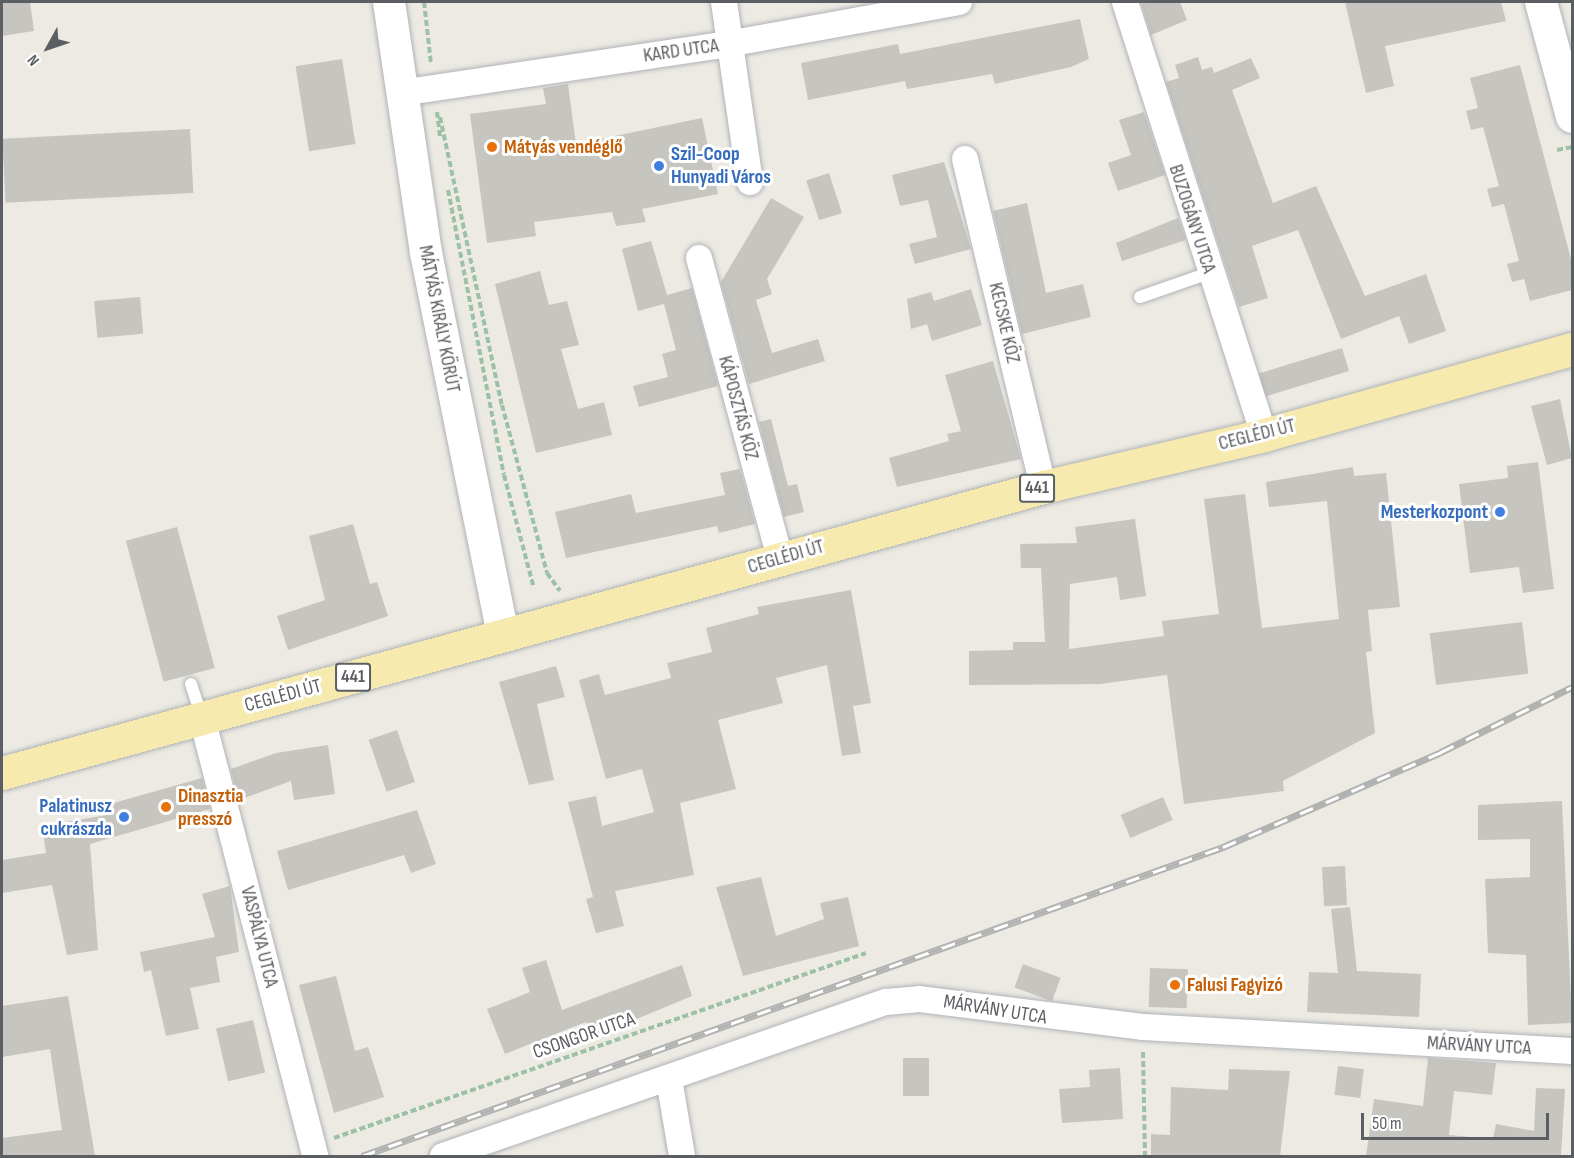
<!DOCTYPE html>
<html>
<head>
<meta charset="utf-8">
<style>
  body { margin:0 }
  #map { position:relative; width:1574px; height:1158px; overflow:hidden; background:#eceae3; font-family:"Sofia Sans Condensed",sans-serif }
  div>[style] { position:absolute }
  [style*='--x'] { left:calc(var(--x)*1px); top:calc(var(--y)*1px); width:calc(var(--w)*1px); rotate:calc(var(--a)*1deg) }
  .building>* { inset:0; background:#c7c5c0; transform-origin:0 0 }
  .path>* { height:4px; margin-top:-2px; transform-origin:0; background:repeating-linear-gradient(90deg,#9cc1a6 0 6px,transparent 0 9px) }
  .roads { filter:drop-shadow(0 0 2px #b0b3b6) drop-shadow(0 0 2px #b0b3b6) }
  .service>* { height:12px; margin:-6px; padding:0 6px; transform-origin:6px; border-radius:6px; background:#fff }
  .minor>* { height:26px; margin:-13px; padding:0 13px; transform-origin:13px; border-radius:13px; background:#fff }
  .tertiary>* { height:32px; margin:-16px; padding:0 16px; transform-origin:16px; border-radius:16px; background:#fff }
  .primary>* { height:33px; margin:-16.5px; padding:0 16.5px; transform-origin:16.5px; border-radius:16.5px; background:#f6eaae }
  .rail>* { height:7px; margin-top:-3.5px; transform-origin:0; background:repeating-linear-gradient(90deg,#fff 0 14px,#b1b2b2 0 28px); box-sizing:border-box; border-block:2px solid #b1b2b2 }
  .dots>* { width:16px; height:16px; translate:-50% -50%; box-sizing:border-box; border:3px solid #fff; border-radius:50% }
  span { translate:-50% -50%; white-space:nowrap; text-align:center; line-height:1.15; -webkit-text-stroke:6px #fff; paint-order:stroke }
  .shield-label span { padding:2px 4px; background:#fff; border:2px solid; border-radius:4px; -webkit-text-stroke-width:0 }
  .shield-label { font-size:18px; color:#5b5e62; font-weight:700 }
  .street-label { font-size:20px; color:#5b5e62 }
  .food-label { font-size:20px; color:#c56008; font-weight:700 }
  .left { translate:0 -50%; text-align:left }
  .shop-label { font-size:20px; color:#366cbe; font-weight:700 }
  .right { translate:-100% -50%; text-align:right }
  .frame { position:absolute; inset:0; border:3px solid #5b5e62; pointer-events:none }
  .north { position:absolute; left:18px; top:18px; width:60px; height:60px; -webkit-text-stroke:4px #fff; paint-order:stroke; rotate:230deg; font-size:16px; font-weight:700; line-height:24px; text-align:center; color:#5b5e62 }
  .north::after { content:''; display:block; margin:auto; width:21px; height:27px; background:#5b5e62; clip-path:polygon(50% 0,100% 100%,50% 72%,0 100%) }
  .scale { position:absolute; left:1361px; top:1113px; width:188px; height:27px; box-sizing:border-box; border:3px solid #5b5e62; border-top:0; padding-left:8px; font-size:18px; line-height:21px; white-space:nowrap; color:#5b5e62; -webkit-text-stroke:4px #fff; paint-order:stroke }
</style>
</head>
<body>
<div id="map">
  <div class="building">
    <div style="clip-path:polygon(2px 2px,30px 2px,34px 31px,2px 36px)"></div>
    <div style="clip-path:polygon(1141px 2px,1180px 2px,1187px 20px,1151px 35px)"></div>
    <div style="clip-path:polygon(1345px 2px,1501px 2px,1506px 21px,1385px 46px,1394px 86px,1366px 93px)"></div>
    <div style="clip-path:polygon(1080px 19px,1089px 59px,1071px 67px,995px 84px,992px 74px,907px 89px,905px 81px,808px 100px,801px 63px,898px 44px,900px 54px)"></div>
    <div style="clip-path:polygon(1198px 57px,1202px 70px,1212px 67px,1214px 73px,1251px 58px,1260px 78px,1232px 90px,1273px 203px,1316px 186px,1365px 296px,1426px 274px,1446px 331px,1409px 344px,1399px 316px,1341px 339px,1298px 230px,1252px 246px,1268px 298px,1239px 307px,1166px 82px,1179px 78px,1175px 65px)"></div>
    <div style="left:342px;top:59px;width:86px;height:47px;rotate:81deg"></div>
    <div style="clip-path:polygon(1520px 65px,1572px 263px,1572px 290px,1530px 301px,1524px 279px,1512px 282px,1507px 264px,1519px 261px,1504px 204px,1492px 207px,1487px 189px,1499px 186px,1483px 127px,1471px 130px,1466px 111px,1478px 108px,1470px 78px)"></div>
    <div style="clip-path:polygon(568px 84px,576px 144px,702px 118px,718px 194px,642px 209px,646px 222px,616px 226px,612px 212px,534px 222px,536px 236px,487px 243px,470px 114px,546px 104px,543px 88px)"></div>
    <div style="clip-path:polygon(1144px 112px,1165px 175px,1118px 191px,1108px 163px,1131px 155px,1119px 120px)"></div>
    <div style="left:190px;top:129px;width:64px;height:188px;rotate:87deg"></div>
    <div style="clip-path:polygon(944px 162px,971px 249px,915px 264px,909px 244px,937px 237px,928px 200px,900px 206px,892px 175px)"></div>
    <div style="left:829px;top:173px;width:42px;height:24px;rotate:72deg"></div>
    <div style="clip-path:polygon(771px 198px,804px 217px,767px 279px,772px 294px,756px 300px,772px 353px,818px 339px,825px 361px,749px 384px,721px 282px)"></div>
    <div style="clip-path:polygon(1027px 203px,1046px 293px,1083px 284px,1091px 317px,1022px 334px,993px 211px)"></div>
    <div style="clip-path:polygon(1178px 218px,1186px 240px,1122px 261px,1116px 243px)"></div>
    <div style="clip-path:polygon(651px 241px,667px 295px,692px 288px,718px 386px,639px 407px,633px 386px,668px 377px,662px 354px,676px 350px,664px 304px,638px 311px,622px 249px)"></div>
    <div style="clip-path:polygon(540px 271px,549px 305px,567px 301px,579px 345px,561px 349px,578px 409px,604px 402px,612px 435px,536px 453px,495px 284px)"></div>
    <div style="clip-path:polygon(971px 289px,982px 325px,932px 341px,927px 324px,911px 329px,907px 299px,931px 292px,934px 301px)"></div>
    <div style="left:140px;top:297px;width:37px;height:46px;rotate:85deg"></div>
    <div style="left:1342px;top:348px;width:24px;height:87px;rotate:73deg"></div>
    <div style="clip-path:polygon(993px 361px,1021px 459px,897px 487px,889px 458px,949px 441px,947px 434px,961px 431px,945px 375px)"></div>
    <div style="clip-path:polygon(1560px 399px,1572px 458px,1547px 465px,1531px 406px)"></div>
    <div style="clip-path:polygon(771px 419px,788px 486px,797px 484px,804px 512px,784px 517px,759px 422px)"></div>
    <div style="clip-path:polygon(1538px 462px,1554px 589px,1523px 593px,1519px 567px,1470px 573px,1459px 484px,1508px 478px,1507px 466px)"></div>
    <div style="clip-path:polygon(1353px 467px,1354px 476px,1386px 473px,1400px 607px,1368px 610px,1372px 651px,1366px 652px,1375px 733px,1283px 781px,1284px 791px,1184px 804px,1167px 675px,1100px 684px,969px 685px,969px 651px,1013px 650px,1013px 642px,1045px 642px,1041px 568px,1021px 568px,1020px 544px,1077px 543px,1075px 527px,1135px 519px,1146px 596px,1120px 600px,1117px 577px,1070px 584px,1069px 649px,1164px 636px,1162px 621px,1219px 614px,1204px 499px,1245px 494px,1262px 628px,1339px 619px,1327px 501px,1269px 507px,1266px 482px)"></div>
    <div style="clip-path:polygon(740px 469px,755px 524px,719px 533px,717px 526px,566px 558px,555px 512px,631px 494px,636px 513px,725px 495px,720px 473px)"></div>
    <div style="clip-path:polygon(353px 524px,370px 584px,377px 582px,388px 616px,288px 650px,277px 616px,325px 600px,309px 536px)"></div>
    <div style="left:177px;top:527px;width:146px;height:53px;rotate:75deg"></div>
    <div style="clip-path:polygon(851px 590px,871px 703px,853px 706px,861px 753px,842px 756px,827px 665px,776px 678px,783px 703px,718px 720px,736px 789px,680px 803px,694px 875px,615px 891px,624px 926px,596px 933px,586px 899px,593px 897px,568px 802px,596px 796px,602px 826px,654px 812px,642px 769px,606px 779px,579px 680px,599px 674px,605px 695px,671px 678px,667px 663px,712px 652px,706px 628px,759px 614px,757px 607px)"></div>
    <div style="left:1522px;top:622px;width:52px;height:93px;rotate:83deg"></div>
    <div style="clip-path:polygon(556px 666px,565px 697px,537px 704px,554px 780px,529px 785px,499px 682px)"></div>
    <div style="left:397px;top:730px;width:55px;height:30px;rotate:71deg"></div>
    <div style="clip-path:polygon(328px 745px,335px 794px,294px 800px,291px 781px,239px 800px,231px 769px,276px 753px)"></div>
    <div style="clip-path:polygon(202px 778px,210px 809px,90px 844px,98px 950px,67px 955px,52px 885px,2px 893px,2px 860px,46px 853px,42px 826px,113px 814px,110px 804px)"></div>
    <div style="left:1163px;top:797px;width:25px;height:46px;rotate:67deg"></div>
    <div style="clip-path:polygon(1562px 801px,1572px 1023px,1528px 1025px,1526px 955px,1488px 953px,1485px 879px,1530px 877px,1530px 839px,1478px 840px,1478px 805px)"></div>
    <div style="clip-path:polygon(417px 810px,436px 864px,411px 873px,404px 855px,288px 890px,277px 851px)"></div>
    <div style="left:1345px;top:866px;width:39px;height:23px;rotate:87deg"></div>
    <div style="clip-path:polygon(761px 877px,776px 936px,824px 919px,820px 903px,848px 897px,859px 946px,743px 976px,716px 887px)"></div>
    <div style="clip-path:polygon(230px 886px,239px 952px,216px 957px,220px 982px,190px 988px,199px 1029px,166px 1036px,151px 970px,144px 972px,140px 952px,215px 937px,202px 894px)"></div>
    <div style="clip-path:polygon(1350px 907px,1357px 971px,1421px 974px,1419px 1017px,1307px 1012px,1309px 972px,1338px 973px,1331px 909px)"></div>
    <div style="clip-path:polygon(546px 960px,562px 1010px,682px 965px,692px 996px,591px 1038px,586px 1022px,505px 1054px,487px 1009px,530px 992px,522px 968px)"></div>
    <div style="left:1023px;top:964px;width:40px;height:25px;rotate:20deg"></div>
    <div style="left:1150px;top:968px;width:38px;height:39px;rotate:2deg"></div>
    <div style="clip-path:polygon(336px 976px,355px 1051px,368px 1047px,384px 1097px,334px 1113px,299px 985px)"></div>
    <div style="clip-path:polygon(68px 996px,95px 1156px,2px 1156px,2px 1138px,62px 1130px,50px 1049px,2px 1057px,2px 1006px)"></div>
    <div style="left:253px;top:1020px;width:54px;height:38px;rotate:77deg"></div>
    <div style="left:903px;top:1058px;width:26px;height:38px"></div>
    <div style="clip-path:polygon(1428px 1058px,1496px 1063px,1492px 1095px,1454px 1091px,1449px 1135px,1493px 1139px,1496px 1124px,1534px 1131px,1536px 1088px,1565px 1089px,1561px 1156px,1366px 1156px,1374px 1099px,1423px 1106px)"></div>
    <div style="left:1338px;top:1066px;width:26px;height:29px;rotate:7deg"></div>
    <div style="clip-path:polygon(1120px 1068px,1123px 1119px,1062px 1123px,1059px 1089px,1090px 1087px,1089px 1070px)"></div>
    <div style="clip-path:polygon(1229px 1069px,1290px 1071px,1280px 1156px,1151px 1156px,1151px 1134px,1170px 1135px,1171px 1087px,1228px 1090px)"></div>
  </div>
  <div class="path">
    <div style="--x:424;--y:2;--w:61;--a:83.5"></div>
    <div style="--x:437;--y:112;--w:26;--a:83"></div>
    <div style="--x:440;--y:117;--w:295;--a:77.9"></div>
    <div style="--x:502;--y:405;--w:174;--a:75"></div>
    <div style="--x:547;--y:573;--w:22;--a:54"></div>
    <div style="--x:1557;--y:150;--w:15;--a:-11"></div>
    <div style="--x:448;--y:190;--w:290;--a:78.9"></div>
    <div style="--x:504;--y:475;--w:114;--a:75.2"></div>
    <div style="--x:1143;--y:1052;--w:104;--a:88.9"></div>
    <div style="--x:334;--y:1138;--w:563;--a:-19.17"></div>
  </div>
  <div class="roads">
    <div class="service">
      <div style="--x:1140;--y:297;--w:73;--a:-19.2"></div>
      <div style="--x:191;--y:684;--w:35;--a:72"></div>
    </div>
    <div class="minor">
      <div style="--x:724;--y:2;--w:182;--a:81.8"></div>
      <div style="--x:1125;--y:2;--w:455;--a:72.2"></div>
      <div style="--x:401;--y:93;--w:331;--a:-8.5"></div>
      <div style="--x:728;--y:44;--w:235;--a:-10.3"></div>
      <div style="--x:965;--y:159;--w:337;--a:76.6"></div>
      <div style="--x:699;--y:258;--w:312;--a:74.9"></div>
      <div style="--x:202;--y:718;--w:452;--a:75.5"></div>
      <div style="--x:669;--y:1079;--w:78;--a:80.4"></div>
      <div style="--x:443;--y:1156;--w:469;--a:-19.2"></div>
      <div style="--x:886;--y:1002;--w:33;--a:-5"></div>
      <div style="--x:919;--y:999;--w:226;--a:7.1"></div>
      <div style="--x:1143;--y:1027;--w:430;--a:3.2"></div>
    </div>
    <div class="tertiary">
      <div style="--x:389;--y:2;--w:254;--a:81.6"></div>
      <div style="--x:426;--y:253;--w:390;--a:78.6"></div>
      <div style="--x:1541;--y:2;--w:119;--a:74.9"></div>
    </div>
    <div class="primary">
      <div style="--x:2;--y:773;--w:1080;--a:-15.36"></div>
      <div style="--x:1043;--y:487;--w:227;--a:-13.2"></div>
      <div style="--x:1264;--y:435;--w:320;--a:-15.6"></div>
    </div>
  </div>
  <div class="rail">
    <div style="--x:362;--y:1156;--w:915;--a:-19.74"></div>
    <div style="--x:1223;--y:847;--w:238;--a:-23.5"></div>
    <div style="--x:1441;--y:752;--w:146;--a:-26.4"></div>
  </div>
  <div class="dots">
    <div style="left:492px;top:147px;background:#e8710a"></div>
    <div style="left:659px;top:166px;background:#3f7fe0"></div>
    <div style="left:1500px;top:512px;background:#3f7fe0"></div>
    <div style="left:166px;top:807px;background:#e8710a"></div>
    <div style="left:124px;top:817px;background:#3f7fe0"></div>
    <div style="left:1175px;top:985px;background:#e8710a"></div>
  </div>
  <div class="shield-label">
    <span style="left:1037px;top:488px">441</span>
    <span style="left:353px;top:677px">441</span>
  </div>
  <div class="street-label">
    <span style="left:681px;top:51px;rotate:-8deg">KARD UTCA</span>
    <span style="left:1192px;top:219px;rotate:72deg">BUZOGÁNY UTCA</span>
    <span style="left:439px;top:319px;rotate:79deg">MÁTYÁS KIRÁLY KÖRÚT</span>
    <span style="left:1004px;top:323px;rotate:77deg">KECSKE KÖZ</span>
    <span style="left:738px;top:408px;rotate:75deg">KÁPOSZTÁS KÖZ</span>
    <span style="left:1257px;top:435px;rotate:-14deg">CEGLÉDI ÚT</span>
    <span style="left:786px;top:557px;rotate:-16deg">CEGLÉDI ÚT</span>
    <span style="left:283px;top:696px;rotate:-15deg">CEGLÉDI ÚT</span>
    <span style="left:259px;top:937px;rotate:76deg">VASPÁLYA UTCA</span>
    <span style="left:995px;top:1010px;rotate:9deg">MÁRVÁNY UTCA</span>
    <span style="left:584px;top:1036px;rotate:-19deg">CSONGOR UTCA</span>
    <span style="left:1479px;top:1046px;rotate:3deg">MÁRVÁNY UTCA</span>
  </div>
  <div class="food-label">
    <span class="left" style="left:504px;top:147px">Mátyás vendéglő</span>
    <span class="left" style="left:178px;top:808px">Dinasztia<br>presszó</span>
    <span class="left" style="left:1187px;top:985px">Falusi Fagyizó</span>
  </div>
  <div class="shop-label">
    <span class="left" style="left:671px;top:166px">Szil-Coop<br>Hunyadi Város</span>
    <span class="right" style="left:1488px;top:512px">Mesterkozpont</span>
    <span class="right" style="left:112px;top:818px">Palatinusz<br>cukrászda</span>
  </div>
  <div class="frame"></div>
  <div class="north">N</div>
  <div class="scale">50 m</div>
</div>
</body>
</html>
